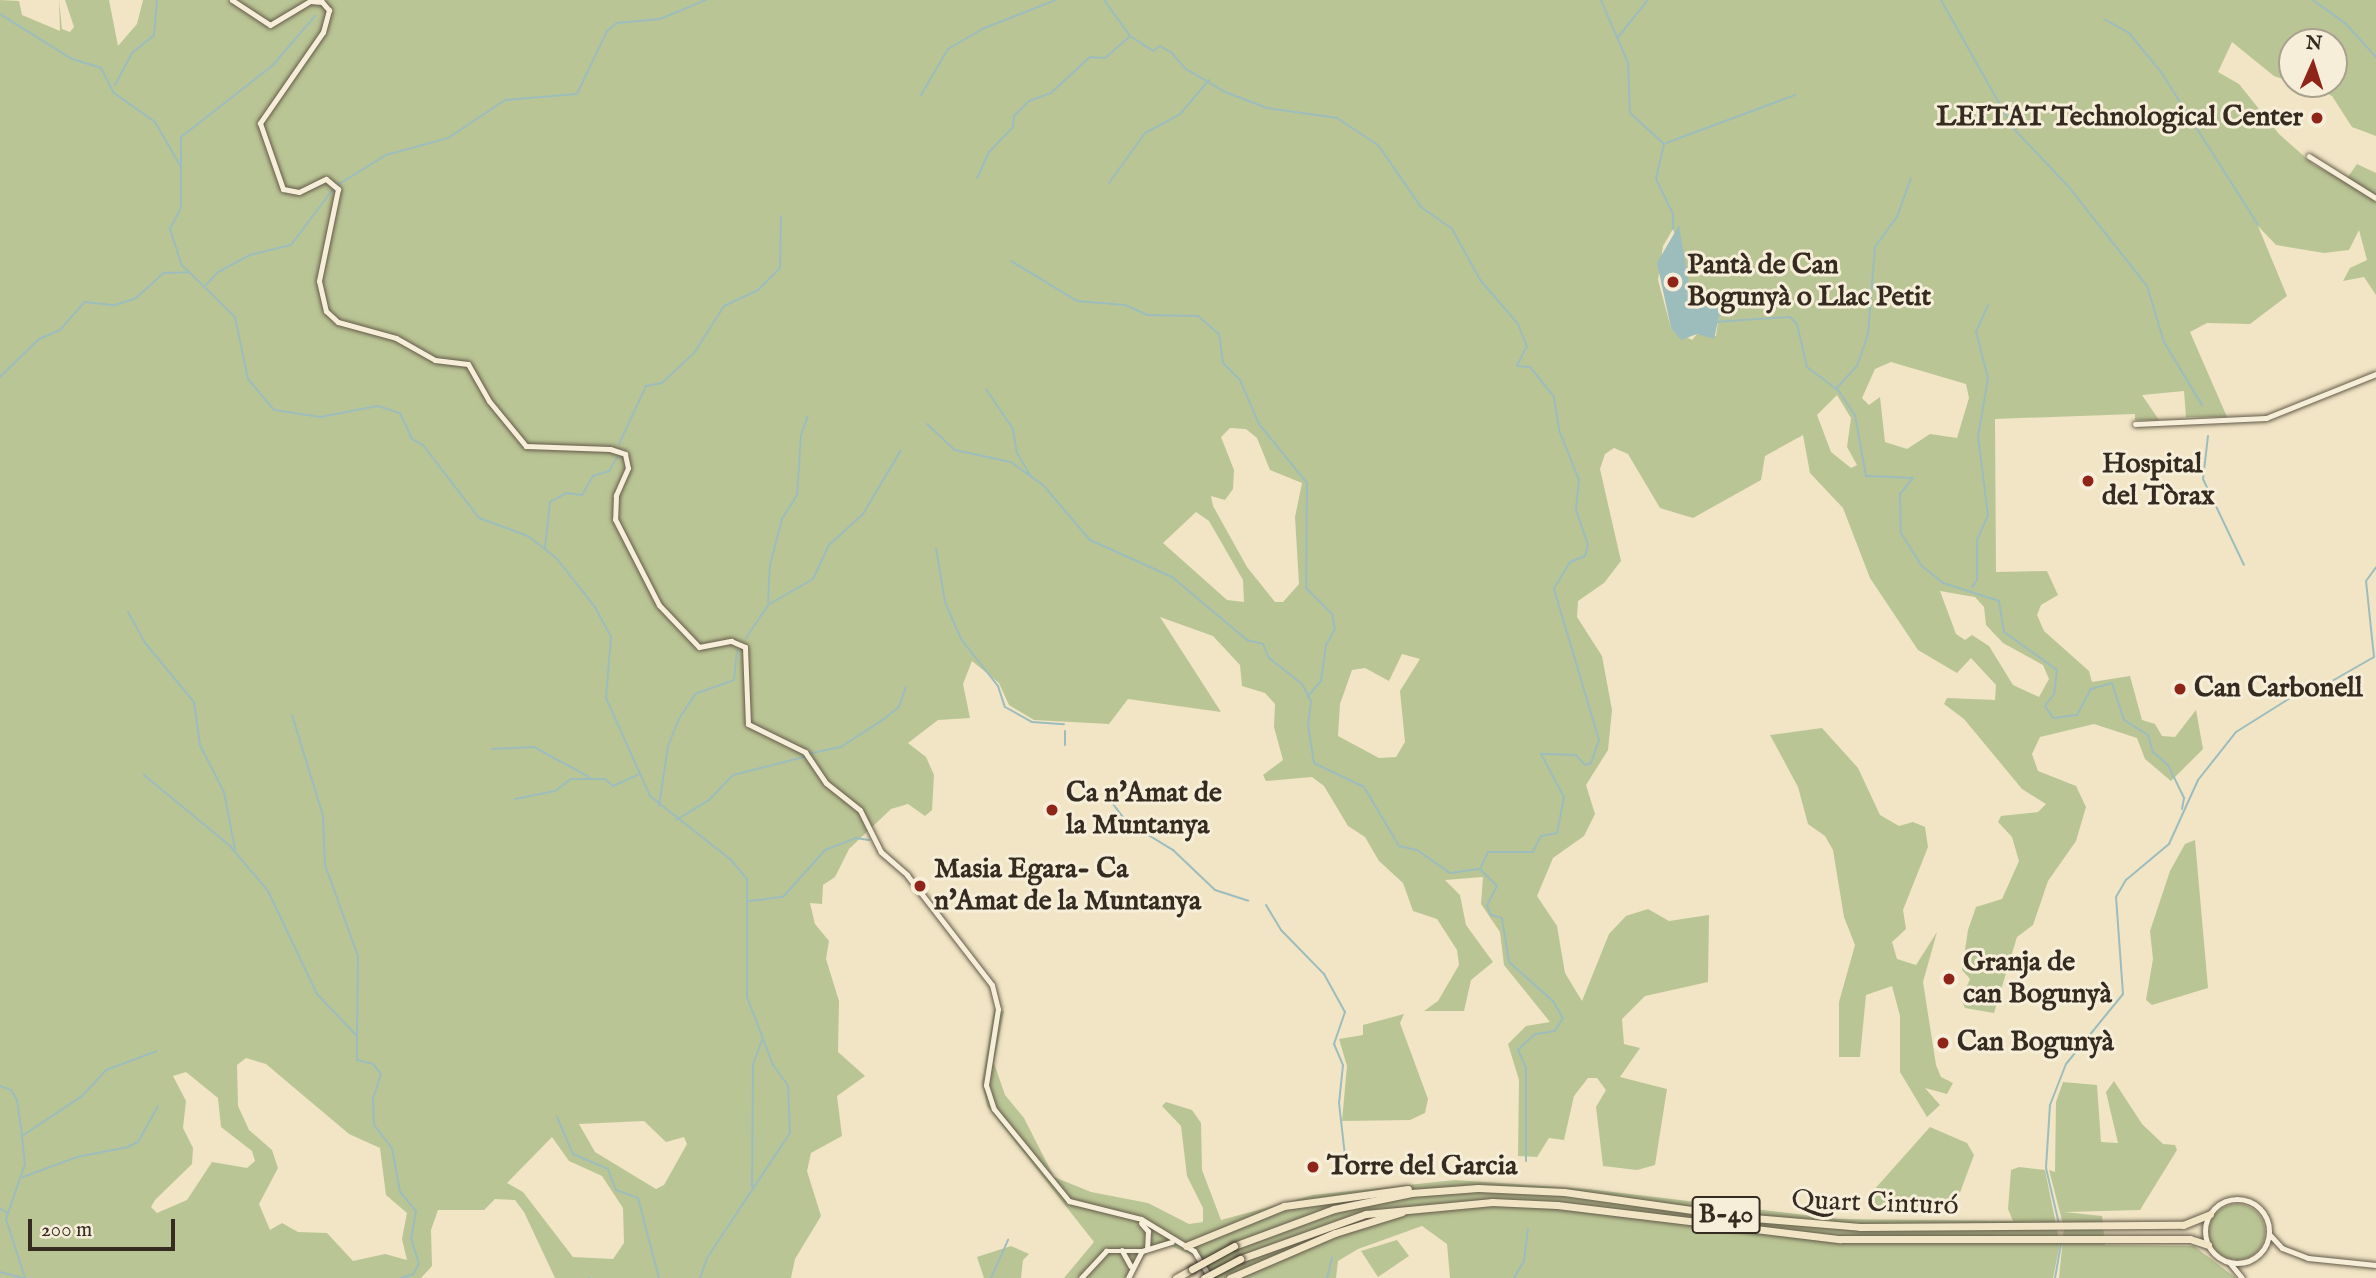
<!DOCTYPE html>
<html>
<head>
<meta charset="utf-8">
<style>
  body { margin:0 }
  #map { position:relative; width:2376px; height:1278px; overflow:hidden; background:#f1e5c5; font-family:"IM FELL English",serif }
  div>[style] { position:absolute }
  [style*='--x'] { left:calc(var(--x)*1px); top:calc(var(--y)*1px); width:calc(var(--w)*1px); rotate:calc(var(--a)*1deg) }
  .green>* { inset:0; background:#bac595 }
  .round { border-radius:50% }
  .water>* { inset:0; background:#9dbdbd }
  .stream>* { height:2px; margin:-1px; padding:0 1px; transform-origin:1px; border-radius:1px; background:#9dbdbd }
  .roads { filter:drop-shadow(0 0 2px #645a49) drop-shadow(0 0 2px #645a49) }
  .minor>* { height:4.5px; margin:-2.25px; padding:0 2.25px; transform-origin:2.25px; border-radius:2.25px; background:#f6eed9 }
  .tertiary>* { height:5px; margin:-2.5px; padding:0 2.5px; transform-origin:2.5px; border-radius:2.5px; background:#f6eed9 }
  .secondary>* { height:5px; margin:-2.5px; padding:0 2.5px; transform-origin:2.5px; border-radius:2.5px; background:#f6eed9 }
  .secondary>.ring { margin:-2.5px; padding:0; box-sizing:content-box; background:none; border:5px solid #f6eed9; border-radius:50% }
  .motorway>* { height:7px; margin:-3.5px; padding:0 3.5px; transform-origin:3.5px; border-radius:3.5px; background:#f1e5c5 }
  .bridges { filter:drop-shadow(0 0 2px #352b20) drop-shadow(0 0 2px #352b20) }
  .motorway-bridge>* { height:7px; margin:-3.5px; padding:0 3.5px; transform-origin:3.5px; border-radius:3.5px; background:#f1e5c5 }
  .dots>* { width:19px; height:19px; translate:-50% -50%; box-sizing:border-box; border:4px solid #f6eed9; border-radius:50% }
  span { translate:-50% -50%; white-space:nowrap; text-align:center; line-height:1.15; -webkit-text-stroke:6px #f6eed9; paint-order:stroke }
  .shield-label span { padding:2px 5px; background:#f6eed9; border:2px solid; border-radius:5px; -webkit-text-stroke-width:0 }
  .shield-label { font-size:26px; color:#352b20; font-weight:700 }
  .poi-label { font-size:28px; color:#352b20; font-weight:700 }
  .right { translate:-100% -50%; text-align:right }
  .left { translate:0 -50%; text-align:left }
  .street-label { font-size:28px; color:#352b20 }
  .north { position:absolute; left:2278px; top:28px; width:70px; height:70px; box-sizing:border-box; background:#f6eed9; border:2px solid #a9a08f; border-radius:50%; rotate:3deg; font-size:19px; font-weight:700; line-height:28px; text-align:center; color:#352b20 }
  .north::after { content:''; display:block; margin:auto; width:24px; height:32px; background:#8f2418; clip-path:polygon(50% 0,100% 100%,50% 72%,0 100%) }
  .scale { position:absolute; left:28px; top:1219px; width:147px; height:32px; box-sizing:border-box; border:4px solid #352b20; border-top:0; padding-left:9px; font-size:21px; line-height:24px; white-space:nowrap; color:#352b20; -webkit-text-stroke:5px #f6eed9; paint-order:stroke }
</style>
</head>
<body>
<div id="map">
  <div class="green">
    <div style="clip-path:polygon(evenodd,0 0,19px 1px,22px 15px,60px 31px,59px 0,62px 29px,70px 32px,74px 27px,65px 0,109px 0,118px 46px,137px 24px,143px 0,2376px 0,2376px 136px,2352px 127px,2332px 96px,2308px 84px,2334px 84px,2334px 42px,2292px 42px,2292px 82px,2274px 76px,2232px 42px,2218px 72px,2239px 84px,2279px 134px,2314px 165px,2345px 181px,2357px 164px,2376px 173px,2376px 295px,2364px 277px,2343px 281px,2350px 268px,2367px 260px,2359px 230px,2349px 250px,2324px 253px,2276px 245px,2258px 226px,2287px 296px,2250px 324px,2207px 323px,2190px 332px,2227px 417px,2186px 417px,2184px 391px,2142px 395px,2159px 420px,2135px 420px,2135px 414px,1995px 419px,1996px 572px,2047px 571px,2058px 595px,2041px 605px,2037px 615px,2044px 631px,2089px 671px,2092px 682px,2130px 676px,2142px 720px,2155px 724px,2162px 736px,2175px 737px,2196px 710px,2203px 749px,2171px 781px,2145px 759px,2137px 738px,2094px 724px,2040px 737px,2032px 754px,2038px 771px,2076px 786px,2086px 807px,2076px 841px,2048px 881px,2033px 925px,2017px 937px,1994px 1013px,1965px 1008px,1961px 1000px,1970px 979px,1962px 970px,1968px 930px,1976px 907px,2002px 899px,2019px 861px,2012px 837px,1998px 822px,2001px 816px,2038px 812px,2046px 804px,2022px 789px,1964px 719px,1944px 704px,1947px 698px,1995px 700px,1996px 685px,1971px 658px,1957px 673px,1918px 650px,1870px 578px,1843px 508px,1810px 473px,1803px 435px,1765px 456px,1761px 480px,1693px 518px,1660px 508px,1628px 454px,1614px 448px,1605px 454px,1600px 469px,1621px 561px,1604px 583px,1578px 601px,1577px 617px,1602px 656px,1612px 710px,1608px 750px,1586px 785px,1595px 814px,1584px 836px,1553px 858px,1537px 896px,1557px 926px,1565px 973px,1582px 1001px,1609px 934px,1626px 916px,1648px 909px,1669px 921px,1709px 915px,1708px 982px,1645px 996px,1622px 1019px,1624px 1044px,1640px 1048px,1620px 1077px,1667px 1089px,1655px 1165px,1637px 1170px,1603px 1166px,1596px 1107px,1606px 1090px,1597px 1078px,1588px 1078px,1574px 1096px,1564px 1140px,1549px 1138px,1537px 1157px,1518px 1156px,1519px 1080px,1508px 1044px,1526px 1026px,1550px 1022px,1504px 965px,1500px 932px,1481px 904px,1483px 877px,1445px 880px,1460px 895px,1466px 925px,1493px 962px,1471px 980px,1464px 1011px,1424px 1011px,1438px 1001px,1459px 965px,1457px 950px,1437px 919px,1413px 911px,1403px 883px,1379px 861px,1365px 837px,1348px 826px,1324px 786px,1312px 777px,1266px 781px,1263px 775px,1283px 760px,1274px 727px,1275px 704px,1265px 693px,1242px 686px,1240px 665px,1213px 636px,1160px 617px,1221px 712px,1128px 699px,1109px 724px,1034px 720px,1009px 705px,999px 683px,972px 661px,963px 684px,970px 718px,938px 720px,908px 743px,926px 757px,934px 775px,932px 810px,925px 816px,908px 804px,891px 809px,849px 849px,835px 877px,823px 885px,822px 904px,810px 903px,815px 924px,829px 941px,826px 959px,839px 1001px,838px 1052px,865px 1076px,837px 1096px,842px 1136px,811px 1153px,807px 1171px,821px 1216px,795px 1259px,791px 1278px,555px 1278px,524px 1212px,515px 1200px,495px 1199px,484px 1210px,438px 1210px,431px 1230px,432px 1266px,421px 1278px,0 1278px,0 0,1673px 229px,1689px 284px,1700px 300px,1720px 309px,1716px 336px,1697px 334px,1692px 340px,1671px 328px,1658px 280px,1663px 246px,1673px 229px,0 0,1891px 362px,1966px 384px,1969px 398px,1957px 438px,1930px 434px,1907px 449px,1885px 442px,1880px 397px,1869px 405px,1862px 398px,1875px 369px,1891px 362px,0 0,1837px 395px,1851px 418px,1847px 447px,1857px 465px,1851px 468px,1831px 452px,1817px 415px,1837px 395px,0 0,1230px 428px,1246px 429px,1257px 438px,1270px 470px,1302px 483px,1295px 517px,1299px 584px,1283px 602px,1275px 602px,1247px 567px,1213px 506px,1211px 496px,1225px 500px,1233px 489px,1234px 470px,1221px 437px,1230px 428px,0 0,1196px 512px,1209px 521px,1243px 580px,1244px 602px,1227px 600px,1163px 543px,1196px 512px,0 0,1940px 591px,1975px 597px,1984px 607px,1986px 625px,2003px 643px,2043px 665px,2049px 679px,2039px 697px,2013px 685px,1989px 646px,1972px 635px,1965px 640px,1956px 634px,1940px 591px,0 0,1402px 654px,1420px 659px,1400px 691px,1405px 742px,1396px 757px,1379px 758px,1338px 736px,1340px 704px,1352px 670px,1365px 668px,1389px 681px,1402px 654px,0 0,246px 1058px,266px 1064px,349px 1134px,380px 1148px,386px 1195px,407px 1213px,402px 1239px,407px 1260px,385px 1254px,353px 1261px,327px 1233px,298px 1232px,282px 1223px,270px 1230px,259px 1204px,278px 1168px,272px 1150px,249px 1130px,238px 1106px,237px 1065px,246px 1058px,0 0,186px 1072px,218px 1098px,221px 1127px,252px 1151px,255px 1161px,247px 1168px,212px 1162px,187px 1200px,157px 1213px,151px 1207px,155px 1200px,192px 1164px,193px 1148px,183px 1128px,186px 1101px,173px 1076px,186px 1072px,0 0,644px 1121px,666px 1142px,684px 1137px,687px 1144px,664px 1185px,656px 1189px,595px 1152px,579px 1124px,644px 1121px,0 0,552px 1137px,569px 1161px,602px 1176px,623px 1208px,624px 1243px,613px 1259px,573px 1257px,523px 1192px,507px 1183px,552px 1137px)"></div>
    <div style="clip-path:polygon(1822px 728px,1858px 768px,1880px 815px,1899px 826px,1913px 822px,1925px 827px,1928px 847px,1903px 910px,1906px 929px,1892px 942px,1897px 959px,1916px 965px,1937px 932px,1923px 982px,1936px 1065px,1941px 1077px,1953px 1083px,1947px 1094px,1925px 1088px,1940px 1105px,1927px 1117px,1900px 1072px,1900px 1016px,1892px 986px,1866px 995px,1860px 1057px,1839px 1057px,1839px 1002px,1855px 945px,1844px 917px,1833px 850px,1825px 836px,1808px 824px,1798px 787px,1770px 735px)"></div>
    <div style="clip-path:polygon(2195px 840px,2208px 988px,2152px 1005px,2146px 1000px,2153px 959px,2150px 931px,2170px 871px,2185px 844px)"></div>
    <div style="clip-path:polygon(994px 1010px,1004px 1011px,994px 1063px,1005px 1095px,1024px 1118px,1054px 1177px,1091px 1192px,1148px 1203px,1189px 1224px,1203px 1222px,1203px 1208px,1187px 1176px,1181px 1126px,1162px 1106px,1166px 1102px,1192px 1110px,1201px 1123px,1202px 1170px,1221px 1220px,1313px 1195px,1455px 1180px,1588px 1189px,1839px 1219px,2013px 1221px,2008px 1209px,2011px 1170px,2019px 1167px,2045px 1170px,2060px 1244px,2053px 1278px,1450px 1278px,1447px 1244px,1422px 1226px,1358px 1249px,1338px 1261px,1336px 1278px,1206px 1278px,1195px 1256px,1168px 1245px,1145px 1254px,1131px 1278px,1064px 1278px,1094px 1242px,987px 1106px,982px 1083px)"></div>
    <div style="clip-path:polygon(1404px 1014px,1400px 1023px,1428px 1099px,1425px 1113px,1410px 1120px,1342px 1121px,1347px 1066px,1339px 1039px,1363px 1035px,1363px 1025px)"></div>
    <div style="clip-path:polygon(2114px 1081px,2142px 1124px,2163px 1144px,2175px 1145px,2177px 1150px,2140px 1210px,2064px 1212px,2102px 1216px,2105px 1245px,2194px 1246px,2236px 1278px,2059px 1278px,2064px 1228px,2049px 1170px,2055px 1172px,2056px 1102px,2063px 1082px,2097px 1085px,2101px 1142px,2118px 1143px,2106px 1092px)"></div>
    <div style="clip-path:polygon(1930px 1127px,1967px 1143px,1974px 1155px,1955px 1206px,1940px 1203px,1870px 1213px,1873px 1191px)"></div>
    <div class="round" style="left:2209px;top:1204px;width:56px;height:56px"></div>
    <div style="clip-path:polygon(1397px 1240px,1409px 1256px,1378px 1277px,1361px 1251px)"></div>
    <div style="clip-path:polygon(1011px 1246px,1029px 1254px,1023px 1260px,1021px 1278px,984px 1278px,977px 1257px)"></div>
  </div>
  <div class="water">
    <div style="clip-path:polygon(1679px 225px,1689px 284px,1700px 300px,1721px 308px,1714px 339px,1697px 334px,1681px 340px,1671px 328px,1657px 263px)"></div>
  </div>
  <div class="stream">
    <div style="--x:1104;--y:0;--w:44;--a:54.2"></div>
    <div style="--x:1130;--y:36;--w:27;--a:33"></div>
    <div style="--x:1153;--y:51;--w:9;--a:-36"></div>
    <div style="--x:1160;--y:46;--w:13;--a:29"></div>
    <div style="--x:1171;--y:52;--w:23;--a:49"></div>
    <div style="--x:1186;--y:69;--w:45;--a:30.5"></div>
    <div style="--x:1225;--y:92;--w:45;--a:20.9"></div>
    <div style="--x:1267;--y:108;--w:71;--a:8.1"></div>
    <div style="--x:1337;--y:118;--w:49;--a:33.4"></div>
    <div style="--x:1378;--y:145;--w:75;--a:55.3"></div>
    <div style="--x:1421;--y:207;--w:38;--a:35"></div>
    <div style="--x:1452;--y:229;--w:60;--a:60.9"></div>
    <div style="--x:1481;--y:281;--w:57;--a:49.3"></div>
    <div style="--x:1518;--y:324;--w:24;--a:68"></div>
    <div style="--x:1527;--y:346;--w:22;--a:117"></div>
    <div style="--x:1517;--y:366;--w:13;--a:4"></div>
    <div style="--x:1530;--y:367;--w:38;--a:51"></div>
    <div style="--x:1554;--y:397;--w:33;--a:81"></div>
    <div style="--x:1559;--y:430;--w:54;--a:68.2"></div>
    <div style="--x:1579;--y:480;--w:30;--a:96"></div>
    <div style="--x:1576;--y:510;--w:36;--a:71"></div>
    <div style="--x:1588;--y:544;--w:12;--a:104"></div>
    <div style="--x:1585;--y:556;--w:16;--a:158"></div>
    <div style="--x:1570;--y:562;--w:31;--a:121"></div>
    <div style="--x:1554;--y:589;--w:158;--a:73.4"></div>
    <div style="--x:1599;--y:740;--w:24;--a:109"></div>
    <div style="--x:1591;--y:763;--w:6;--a:162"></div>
    <div style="--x:1585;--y:765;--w:13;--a:-132"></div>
    <div style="--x:1576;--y:755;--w:35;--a:-178"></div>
    <div style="--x:1541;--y:754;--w:49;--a:61.9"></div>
    <div style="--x:1564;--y:797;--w:37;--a:101"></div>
    <div style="--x:1557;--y:833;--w:16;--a:169"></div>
    <div style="--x:1541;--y:836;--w:18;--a:117"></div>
    <div style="--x:1533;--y:852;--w:45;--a:180"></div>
    <div style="--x:1488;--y:852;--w:19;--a:115"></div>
    <div style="--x:1480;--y:869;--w:24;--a:45"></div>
    <div style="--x:1497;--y:886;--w:22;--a:117"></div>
    <div style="--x:1487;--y:906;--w:10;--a:66"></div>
    <div style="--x:1491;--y:915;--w:11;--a:15"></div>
    <div style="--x:1502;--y:918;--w:45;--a:81"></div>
    <div style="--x:1509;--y:962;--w:59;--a:41.6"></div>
    <div style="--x:1553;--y:1001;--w:20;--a:60"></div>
    <div style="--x:1563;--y:1018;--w:15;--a:122"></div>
    <div style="--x:1555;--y:1031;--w:20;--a:171"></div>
    <div style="--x:1535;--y:1034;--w:23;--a:137"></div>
    <div style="--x:1518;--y:1050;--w:20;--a:66"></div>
    <div style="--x:1526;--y:1068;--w:93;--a:90"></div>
    <div style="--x:1601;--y:0;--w:69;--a:66.8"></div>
    <div style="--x:1628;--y:63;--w:50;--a:87.7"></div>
    <div style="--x:1630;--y:113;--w:46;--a:42.4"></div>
    <div style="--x:1664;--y:144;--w:36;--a:103"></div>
    <div style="--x:1656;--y:179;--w:39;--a:64"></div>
    <div style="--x:1673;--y:214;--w:15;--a:90"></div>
    <div style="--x:1941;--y:0;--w:147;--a:60.6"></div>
    <div style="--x:2013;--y:128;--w:80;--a:46.5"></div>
    <div style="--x:2068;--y:186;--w:127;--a:51.7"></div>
    <div style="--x:2147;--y:286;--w:59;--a:73.1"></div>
    <div style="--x:2164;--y:342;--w:74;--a:58.9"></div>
    <div style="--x:2313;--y:0;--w:41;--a:36"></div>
    <div style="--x:2346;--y:24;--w:45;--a:47.7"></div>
    <div style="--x:0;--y:14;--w:85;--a:32"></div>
    <div style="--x:72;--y:59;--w:30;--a:17"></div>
    <div style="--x:101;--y:68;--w:28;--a:63"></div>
    <div style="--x:114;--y:93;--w:50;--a:35.3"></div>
    <div style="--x:155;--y:122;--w:52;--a:60"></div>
    <div style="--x:181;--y:167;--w:41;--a:90"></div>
    <div style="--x:181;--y:208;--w:24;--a:118"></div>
    <div style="--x:170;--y:229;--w:38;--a:72"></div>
    <div style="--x:182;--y:265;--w:74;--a:44.5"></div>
    <div style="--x:235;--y:317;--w:63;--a:78.2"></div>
    <div style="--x:248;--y:379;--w:40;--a:50"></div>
    <div style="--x:274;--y:410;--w:47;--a:8.7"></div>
    <div style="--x:320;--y:417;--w:59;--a:-10.7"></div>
    <div style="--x:378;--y:406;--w:23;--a:18"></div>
    <div style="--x:400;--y:413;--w:29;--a:65"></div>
    <div style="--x:412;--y:439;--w:13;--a:29"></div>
    <div style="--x:423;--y:445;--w:92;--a:52.5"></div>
    <div style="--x:479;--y:518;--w:52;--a:20.2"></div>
    <div style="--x:528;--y:536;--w:37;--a:38"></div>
    <div style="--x:557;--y:559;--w:61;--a:51.6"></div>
    <div style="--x:595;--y:607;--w:34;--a:62"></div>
    <div style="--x:611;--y:637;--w:61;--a:94.7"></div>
    <div style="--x:606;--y:698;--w:107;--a:65.8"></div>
    <div style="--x:650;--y:796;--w:103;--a:38.3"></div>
    <div style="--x:731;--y:860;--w:25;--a:50"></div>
    <div style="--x:747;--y:879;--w:118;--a:90"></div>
    <div style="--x:747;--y:997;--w:73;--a:69.1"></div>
    <div style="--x:773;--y:1065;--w:26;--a:54"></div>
    <div style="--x:788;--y:1086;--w:47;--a:87.6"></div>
    <div style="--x:790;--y:1133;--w:150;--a:123.6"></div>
    <div style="--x:707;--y:1258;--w:21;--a:109"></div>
    <div style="--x:2104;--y:19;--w:29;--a:29"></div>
    <div style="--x:2129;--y:33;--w:50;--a:50.6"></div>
    <div style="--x:2161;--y:72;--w:181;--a:57.6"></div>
    <div style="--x:1618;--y:37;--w:48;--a:-51"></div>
    <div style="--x:115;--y:85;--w:36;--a:-62"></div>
    <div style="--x:132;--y:53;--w:28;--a:-39"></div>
    <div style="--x:154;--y:35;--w:35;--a:-85"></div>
    <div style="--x:921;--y:95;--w:53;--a:-59.6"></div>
    <div style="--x:948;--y:49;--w:39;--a:-30"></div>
    <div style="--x:982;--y:29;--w:79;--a:-21.4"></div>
    <div style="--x:1666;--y:143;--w:138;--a:-20.4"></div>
    <div style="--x:181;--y:166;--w:29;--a:-90"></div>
    <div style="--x:181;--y:137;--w:117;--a:-38"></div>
    <div style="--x:273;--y:65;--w:65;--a:-49.4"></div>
    <div style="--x:977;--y:178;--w:29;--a:-65"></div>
    <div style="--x:989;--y:152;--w:35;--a:-46"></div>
    <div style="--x:1013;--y:127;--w:11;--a:-85"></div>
    <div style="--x:1014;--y:116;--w:21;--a:-45"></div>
    <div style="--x:1029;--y:101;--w:23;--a:-20"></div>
    <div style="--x:1051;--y:93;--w:53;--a:-42.7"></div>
    <div style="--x:1090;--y:57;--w:15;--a:4"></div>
    <div style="--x:1105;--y:58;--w:33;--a:-41"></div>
    <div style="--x:1109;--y:183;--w:62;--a:-54.2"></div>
    <div style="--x:1145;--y:133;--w:40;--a:-28"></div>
    <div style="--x:1180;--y:114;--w:45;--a:-49.5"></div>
    <div style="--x:339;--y:184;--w:55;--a:-31.7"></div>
    <div style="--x:386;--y:155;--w:64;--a:-15.3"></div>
    <div style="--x:448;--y:138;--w:69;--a:-33.7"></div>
    <div style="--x:505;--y:100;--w:72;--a:-4.8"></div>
    <div style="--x:577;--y:94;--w:70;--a:-64.5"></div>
    <div style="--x:607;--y:31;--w:13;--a:-39"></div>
    <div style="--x:617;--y:23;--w:43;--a:-5.3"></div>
    <div style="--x:660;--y:19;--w:50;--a:-22.4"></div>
    <div style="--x:1011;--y:261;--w:77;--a:31.2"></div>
    <div style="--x:1077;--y:301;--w:48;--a:4.8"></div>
    <div style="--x:1125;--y:305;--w:24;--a:24"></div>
    <div style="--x:1147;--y:315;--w:51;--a:1.1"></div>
    <div style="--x:1198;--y:316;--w:28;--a:41"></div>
    <div style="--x:1219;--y:334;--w:29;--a:82"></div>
    <div style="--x:1223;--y:363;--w:24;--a:45"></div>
    <div style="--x:1240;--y:380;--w:48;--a:66.6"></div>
    <div style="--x:1259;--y:424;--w:76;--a:50.9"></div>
    <div style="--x:1307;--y:483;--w:105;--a:90.5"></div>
    <div style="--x:1306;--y:588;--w:37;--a:45"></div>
    <div style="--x:1332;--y:614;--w:15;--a:79"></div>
    <div style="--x:1335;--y:629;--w:18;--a:119"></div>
    <div style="--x:1326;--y:645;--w:36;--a:98"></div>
    <div style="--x:1321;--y:681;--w:21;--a:131"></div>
    <div style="--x:206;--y:285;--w:18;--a:-47"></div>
    <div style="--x:218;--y:272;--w:36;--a:-28"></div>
    <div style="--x:250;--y:255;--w:42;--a:-13.7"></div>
    <div style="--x:291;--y:245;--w:70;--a:-53.1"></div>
    <div style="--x:1714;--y:322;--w:76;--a:-3.8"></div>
    <div style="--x:1790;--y:317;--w:10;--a:45"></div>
    <div style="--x:1797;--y:324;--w:44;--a:76.9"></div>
    <div style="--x:1807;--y:367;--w:39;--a:37"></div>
    <div style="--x:1838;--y:390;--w:30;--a:56"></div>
    <div style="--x:1855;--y:415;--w:62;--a:79.8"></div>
    <div style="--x:1866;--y:476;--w:47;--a:2.4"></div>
    <div style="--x:1913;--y:478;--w:21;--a:129"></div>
    <div style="--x:1900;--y:494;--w:39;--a:89"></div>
    <div style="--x:1901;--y:533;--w:39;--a:58"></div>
    <div style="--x:1922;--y:566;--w:27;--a:39"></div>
    <div style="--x:1943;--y:583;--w:59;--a:17.8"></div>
    <div style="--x:1999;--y:601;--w:31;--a:81"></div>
    <div style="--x:2004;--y:632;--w:65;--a:35.6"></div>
    <div style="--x:2057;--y:670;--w:24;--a:97"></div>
    <div style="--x:2054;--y:694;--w:15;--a:127"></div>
    <div style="--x:2045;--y:706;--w:14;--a:56"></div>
    <div style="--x:2053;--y:718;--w:24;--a:-7"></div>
    <div style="--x:2077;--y:715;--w:30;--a:-62"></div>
    <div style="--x:2091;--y:689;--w:22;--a:-16"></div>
    <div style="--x:2112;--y:683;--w:39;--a:72"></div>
    <div style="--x:2124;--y:720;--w:28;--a:32"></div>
    <div style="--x:2148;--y:735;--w:18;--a:74"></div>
    <div style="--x:2153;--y:752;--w:20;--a:41"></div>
    <div style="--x:2168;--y:765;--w:37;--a:64"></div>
    <div style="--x:2184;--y:798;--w:11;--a:100"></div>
    <div style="--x:0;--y:377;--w:54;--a:-44.3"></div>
    <div style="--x:39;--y:339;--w:23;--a:-23"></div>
    <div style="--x:60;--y:330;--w:37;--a:-49"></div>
    <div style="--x:84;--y:302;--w:31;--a:6"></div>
    <div style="--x:115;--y:305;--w:22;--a:-18"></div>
    <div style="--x:136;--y:298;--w:38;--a:-42"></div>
    <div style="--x:164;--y:273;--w:23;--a:-2"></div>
    <div style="--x:986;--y:389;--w:48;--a:56"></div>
    <div style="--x:1013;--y:429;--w:24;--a:81"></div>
    <div style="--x:1017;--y:453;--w:27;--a:59"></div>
    <div style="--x:1836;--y:389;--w:31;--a:-48"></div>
    <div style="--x:1857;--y:366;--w:34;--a:-71"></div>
    <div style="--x:1868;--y:334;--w:87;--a:-85.4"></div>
    <div style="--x:1875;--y:247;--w:37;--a:-54"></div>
    <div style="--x:1897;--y:217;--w:41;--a:-70.3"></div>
    <div style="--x:927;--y:424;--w:38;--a:43"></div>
    <div style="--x:955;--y:450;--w:57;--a:12.1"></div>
    <div style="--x:1011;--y:462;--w:39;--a:36"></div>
    <div style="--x:1043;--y:485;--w:72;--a:49.5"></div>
    <div style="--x:1090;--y:540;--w:90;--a:24.3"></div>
    <div style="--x:1172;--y:577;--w:98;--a:40"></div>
    <div style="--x:1247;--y:640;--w:16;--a:14"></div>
    <div style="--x:1263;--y:644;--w:15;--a:67"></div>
    <div style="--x:1269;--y:658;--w:42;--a:38.2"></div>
    <div style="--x:1302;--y:684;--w:19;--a:62"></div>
    <div style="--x:1311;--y:701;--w:24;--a:97"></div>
    <div style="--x:1308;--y:725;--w:38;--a:81"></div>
    <div style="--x:1314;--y:763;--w:55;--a:25.6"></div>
    <div style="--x:1364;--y:787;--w:69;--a:59.3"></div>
    <div style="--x:1399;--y:846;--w:18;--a:13"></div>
    <div style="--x:1417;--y:850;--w:40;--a:34.9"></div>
    <div style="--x:1450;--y:873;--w:29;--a:-8"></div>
    <div style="--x:2208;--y:436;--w:43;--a:96.6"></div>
    <div style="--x:2203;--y:479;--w:95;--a:64.5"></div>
    <div style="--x:619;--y:444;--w:64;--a:-65"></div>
    <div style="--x:646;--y:386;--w:16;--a:-11"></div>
    <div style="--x:662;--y:383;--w:44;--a:-43.2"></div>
    <div style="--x:694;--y:353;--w:56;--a:-57.4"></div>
    <div style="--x:724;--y:306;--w:38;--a:-25"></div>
    <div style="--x:758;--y:290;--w:31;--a:-45"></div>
    <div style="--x:780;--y:268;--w:52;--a:-88.9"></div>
    <div style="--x:545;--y:548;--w:46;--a:-83.8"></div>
    <div style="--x:550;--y:502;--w:18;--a:-29"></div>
    <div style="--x:566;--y:493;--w:16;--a:7"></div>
    <div style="--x:582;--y:495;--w:22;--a:-60"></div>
    <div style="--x:593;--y:476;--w:17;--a:-17"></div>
    <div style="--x:609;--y:471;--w:17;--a:-59"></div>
    <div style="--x:936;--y:548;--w:55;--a:80.5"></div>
    <div style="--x:945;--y:602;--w:40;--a:66.6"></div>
    <div style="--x:961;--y:639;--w:60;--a:51.8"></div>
    <div style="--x:998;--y:686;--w:22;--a:72"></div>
    <div style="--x:1005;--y:707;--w:31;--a:29"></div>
    <div style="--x:1032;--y:722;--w:32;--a:4"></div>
    <div style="--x:1972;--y:587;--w:9;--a:-54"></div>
    <div style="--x:1977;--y:580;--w:40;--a:-90"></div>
    <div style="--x:1977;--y:540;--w:27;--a:-66"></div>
    <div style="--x:1988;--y:515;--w:79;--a:-97.3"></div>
    <div style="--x:1978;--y:437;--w:60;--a:-80.4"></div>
    <div style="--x:1988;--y:378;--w:48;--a:-104.6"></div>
    <div style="--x:1976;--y:332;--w:30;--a:-66"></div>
    <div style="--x:768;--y:602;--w:37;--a:-87"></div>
    <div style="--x:770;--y:565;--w:48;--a:-75.4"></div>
    <div style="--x:782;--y:519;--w:28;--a:-58"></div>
    <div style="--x:797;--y:495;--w:60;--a:-86.2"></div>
    <div style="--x:801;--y:435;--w:20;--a:-70"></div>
    <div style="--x:128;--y:612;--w:37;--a:61"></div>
    <div style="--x:146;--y:644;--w:75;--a:50.4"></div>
    <div style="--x:194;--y:702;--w:43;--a:82.1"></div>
    <div style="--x:200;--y:745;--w:53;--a:62.9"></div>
    <div style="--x:224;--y:792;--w:58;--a:79.1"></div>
    <div style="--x:746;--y:638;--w:40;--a:-56"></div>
    <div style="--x:768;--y:605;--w:52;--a:-30"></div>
    <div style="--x:813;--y:579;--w:38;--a:-65"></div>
    <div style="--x:829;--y:545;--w:46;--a:-42.4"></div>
    <div style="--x:863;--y:514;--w:74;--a:-59.3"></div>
    <div style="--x:292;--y:715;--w:106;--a:72.9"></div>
    <div style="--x:323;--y:816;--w:49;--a:87.7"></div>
    <div style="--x:325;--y:865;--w:97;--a:70.1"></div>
    <div style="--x:358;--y:956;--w:79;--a:90.7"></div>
    <div style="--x:1065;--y:731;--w:14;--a:90"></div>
    <div style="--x:492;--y:749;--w:42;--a:-2.7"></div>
    <div style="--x:534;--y:747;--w:63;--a:28.6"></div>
    <div style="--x:812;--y:753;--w:30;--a:-12"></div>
    <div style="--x:841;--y:747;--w:51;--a:-33.1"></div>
    <div style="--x:884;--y:719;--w:19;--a:-39"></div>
    <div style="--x:899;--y:707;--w:21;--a:-71"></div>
    <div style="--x:144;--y:775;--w:112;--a:39.5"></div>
    <div style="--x:230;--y:846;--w:59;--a:49.8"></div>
    <div style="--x:268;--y:891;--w:114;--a:64.6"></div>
    <div style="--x:317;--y:994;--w:58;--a:46.4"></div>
    <div style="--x:357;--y:1036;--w:24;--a:90"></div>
    <div style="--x:357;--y:1060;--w:16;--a:14"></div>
    <div style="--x:373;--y:1064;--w:13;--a:51"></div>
    <div style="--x:381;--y:1074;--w:26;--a:108"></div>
    <div style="--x:373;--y:1099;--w:26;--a:88"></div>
    <div style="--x:374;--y:1125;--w:29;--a:52"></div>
    <div style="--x:392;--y:1148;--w:45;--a:79.7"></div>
    <div style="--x:400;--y:1192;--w:25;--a:50"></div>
    <div style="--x:416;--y:1211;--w:27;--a:100"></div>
    <div style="--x:411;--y:1238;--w:27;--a:73"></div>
    <div style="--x:419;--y:1264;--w:12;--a:121"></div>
    <div style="--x:413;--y:1274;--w:13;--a:162"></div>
    <div style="--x:1104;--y:792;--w:38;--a:53"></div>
    <div style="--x:1127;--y:822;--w:54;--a:31.3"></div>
    <div style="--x:1173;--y:850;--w:58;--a:43.6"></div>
    <div style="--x:1215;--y:890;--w:35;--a:18"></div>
    <div style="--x:515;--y:799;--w:41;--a:-11.3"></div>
    <div style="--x:555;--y:791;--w:20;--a:-37"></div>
    <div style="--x:571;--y:779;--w:34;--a:0"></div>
    <div style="--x:605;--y:779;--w:11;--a:41"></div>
    <div style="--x:613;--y:786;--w:27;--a:-24"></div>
    <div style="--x:659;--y:806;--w:61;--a:-81.5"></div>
    <div style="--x:668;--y:746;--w:29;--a:-68"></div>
    <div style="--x:679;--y:719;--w:30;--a:-57"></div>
    <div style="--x:695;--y:694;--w:41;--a:-19.7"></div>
    <div style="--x:734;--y:680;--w:30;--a:-84"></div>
    <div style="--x:676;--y:820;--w:37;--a:-31"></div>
    <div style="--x:708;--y:801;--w:36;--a:-46"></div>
    <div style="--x:733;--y:775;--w:73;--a:-14.2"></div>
    <div style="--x:749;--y:901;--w:34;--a:-7"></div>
    <div style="--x:783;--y:897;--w:63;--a:-48.2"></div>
    <div style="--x:825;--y:850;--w:33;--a:-21"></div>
    <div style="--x:856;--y:838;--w:13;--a:9"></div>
    <div style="--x:1266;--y:905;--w:29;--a:59"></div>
    <div style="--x:1281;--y:930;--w:62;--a:45.7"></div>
    <div style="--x:1324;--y:974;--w:43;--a:61.1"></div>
    <div style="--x:1345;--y:1012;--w:34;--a:109"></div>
    <div style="--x:1334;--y:1044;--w:23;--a:67"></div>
    <div style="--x:1343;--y:1065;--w:38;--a:96"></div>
    <div style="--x:1339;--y:1103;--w:61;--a:83.5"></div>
    <div style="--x:0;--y:1086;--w:12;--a:20"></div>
    <div style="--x:11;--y:1090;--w:12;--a:59"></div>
    <div style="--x:17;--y:1100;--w:27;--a:82"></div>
    <div style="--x:21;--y:1127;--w:37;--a:84"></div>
    <div style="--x:25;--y:1164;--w:58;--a:109.1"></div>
    <div style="--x:6;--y:1219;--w:62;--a:72.1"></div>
    <div style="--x:557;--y:1117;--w:40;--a:66.6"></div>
    <div style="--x:573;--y:1154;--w:38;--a:23"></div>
    <div style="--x:608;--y:1169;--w:22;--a:69"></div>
    <div style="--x:616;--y:1190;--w:23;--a:20"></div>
    <div style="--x:638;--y:1198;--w:83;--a:75.3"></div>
    <div style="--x:22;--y:1136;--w:72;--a:-33.7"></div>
    <div style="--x:82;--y:1096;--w:35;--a:-47"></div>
    <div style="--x:106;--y:1070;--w:54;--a:-20.4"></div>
    <div style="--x:23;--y:1177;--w:58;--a:-20.3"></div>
    <div style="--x:77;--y:1157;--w:52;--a:-11.1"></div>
    <div style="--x:128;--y:1147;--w:11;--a:-27"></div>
    <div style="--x:138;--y:1142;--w:41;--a:-60.9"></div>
    <div style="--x:752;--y:1187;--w:123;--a:-89.5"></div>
    <div style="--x:753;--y:1064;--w:26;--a:-69"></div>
    <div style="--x:0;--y:1209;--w:9;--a:27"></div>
    <div style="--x:2059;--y:1224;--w:57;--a:-103.1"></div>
    <div style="--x:2046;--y:1168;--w:63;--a:-86.4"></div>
    <div style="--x:2050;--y:1105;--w:44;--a:-68.7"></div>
    <div style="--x:2066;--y:1064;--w:90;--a:-50.8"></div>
    <div style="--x:2123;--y:994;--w:97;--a:-94.1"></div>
    <div style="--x:2116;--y:897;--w:20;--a:-60"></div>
    <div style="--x:2126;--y:880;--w:56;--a:-39.9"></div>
    <div style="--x:2169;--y:844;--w:70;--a:-65.6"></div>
    <div style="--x:2198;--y:780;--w:61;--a:-51.6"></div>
    <div style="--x:2236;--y:732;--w:79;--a:-32.1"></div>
    <div style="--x:2303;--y:690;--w:23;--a:-13"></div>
    <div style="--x:2325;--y:685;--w:56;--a:-29.7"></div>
    <div style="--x:2374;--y:657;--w:76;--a:-96"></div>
    <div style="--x:2366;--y:581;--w:17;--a:-54"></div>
    <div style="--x:0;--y:1272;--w:24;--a:15"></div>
    <div style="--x:589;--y:1278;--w:1;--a:0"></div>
    <div style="--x:991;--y:1278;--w:42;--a:-65.9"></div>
    <div style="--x:1327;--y:1278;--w:21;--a:-76"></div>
    <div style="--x:1514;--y:1278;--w:20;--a:-60"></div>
    <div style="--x:1524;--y:1261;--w:32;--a:-83"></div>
    <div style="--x:2055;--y:1278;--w:36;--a:-80"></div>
  </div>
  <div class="roads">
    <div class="minor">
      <div style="--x:2309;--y:156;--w:79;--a:32.1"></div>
      <div style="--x:1122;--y:1250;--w:18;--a:61"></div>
      <div style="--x:1081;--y:1278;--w:37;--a:-47"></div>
      <div style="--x:1106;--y:1251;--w:36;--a:0"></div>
    </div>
    <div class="tertiary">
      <div style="--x:232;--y:0;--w:45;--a:33.3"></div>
      <div style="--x:270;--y:25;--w:47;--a:-31"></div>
      <div style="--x:310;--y:1;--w:12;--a:5"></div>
      <div style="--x:322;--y:2;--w:11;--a:49"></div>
      <div style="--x:329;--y:10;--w:23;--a:105"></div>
      <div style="--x:323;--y:32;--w:111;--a:124.7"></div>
      <div style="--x:260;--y:123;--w:70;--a:70.8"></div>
      <div style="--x:283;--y:189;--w:16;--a:11"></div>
      <div style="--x:299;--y:192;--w:30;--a:-26"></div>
      <div style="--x:326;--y:179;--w:16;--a:40"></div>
      <div style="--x:338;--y:189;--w:94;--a:101.7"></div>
      <div style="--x:319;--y:281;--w:31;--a:77"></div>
      <div style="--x:326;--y:311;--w:16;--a:43"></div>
      <div style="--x:338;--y:322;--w:60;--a:15.4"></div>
      <div style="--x:396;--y:338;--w:45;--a:29.4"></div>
      <div style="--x:435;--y:360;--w:33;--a:7"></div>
      <div style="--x:468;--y:364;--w:43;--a:60.4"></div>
      <div style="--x:489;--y:401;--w:58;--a:50.6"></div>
      <div style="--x:526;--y:446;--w:84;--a:2"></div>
      <div style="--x:610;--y:449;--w:16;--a:18"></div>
      <div style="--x:625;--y:454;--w:14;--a:78"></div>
      <div style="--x:628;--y:468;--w:30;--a:114"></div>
      <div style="--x:616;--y:495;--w:24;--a:92"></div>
      <div style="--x:615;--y:519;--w:97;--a:62.9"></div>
      <div style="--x:659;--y:605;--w:58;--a:46.4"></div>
      <div style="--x:699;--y:647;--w:33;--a:-11"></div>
      <div style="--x:731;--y:641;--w:15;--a:23"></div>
      <div style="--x:745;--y:647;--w:77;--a:87.8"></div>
      <div style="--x:748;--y:724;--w:64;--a:26.2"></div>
      <div style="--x:805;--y:752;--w:37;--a:56"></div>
      <div style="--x:826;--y:783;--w:43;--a:38.5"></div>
      <div style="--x:860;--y:810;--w:47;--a:63.4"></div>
      <div style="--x:881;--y:852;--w:35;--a:41"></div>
      <div style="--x:907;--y:875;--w:139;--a:52.3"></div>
      <div style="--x:992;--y:985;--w:25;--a:76"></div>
      <div style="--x:998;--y:1009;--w:77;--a:99"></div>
      <div style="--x:986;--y:1085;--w:25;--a:72"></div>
      <div style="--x:994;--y:1109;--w:119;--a:50.8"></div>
      <div style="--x:1069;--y:1201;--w:74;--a:14"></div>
      <div style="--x:1141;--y:1219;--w:62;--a:31.1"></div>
      <div style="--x:1194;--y:1251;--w:29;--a:59"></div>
      <div style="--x:2135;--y:424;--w:131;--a:-2.6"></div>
      <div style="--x:2266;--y:418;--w:118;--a:-21.8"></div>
      <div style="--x:1141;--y:1223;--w:11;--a:49"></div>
      <div style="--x:1148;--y:1231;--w:17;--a:93"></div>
      <div style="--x:1128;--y:1278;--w:30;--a:-63"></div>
      <div style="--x:1142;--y:1251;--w:31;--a:-17"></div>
    </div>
    <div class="secondary">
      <div class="ring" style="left:2205px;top:1199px;width:59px;height:59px"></div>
      <div style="--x:2269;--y:1234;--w:19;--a:47"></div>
      <div style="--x:2282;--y:1248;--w:28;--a:21"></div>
      <div style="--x:2308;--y:1258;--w:68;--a:5.9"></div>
      <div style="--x:2229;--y:1262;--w:21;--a:51"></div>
    </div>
    <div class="motorway">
      <div style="--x:1186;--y:1246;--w:106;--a:-22.2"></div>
      <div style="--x:1284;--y:1206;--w:125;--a:-7.8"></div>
      <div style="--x:1234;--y:1246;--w:107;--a:-20.3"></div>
      <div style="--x:1334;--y:1209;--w:79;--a:-11.7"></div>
      <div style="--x:1411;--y:1193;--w:67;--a:-4.3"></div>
      <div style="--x:1478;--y:1188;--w:86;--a:2.7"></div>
      <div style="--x:1564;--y:1192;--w:180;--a:8"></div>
      <div style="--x:1742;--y:1217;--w:118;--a:4.8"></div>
      <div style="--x:1860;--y:1227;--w:323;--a:-0.4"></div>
      <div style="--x:2183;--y:1225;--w:29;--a:-22"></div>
      <div style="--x:1240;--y:1259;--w:134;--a:-19.7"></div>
      <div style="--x:1366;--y:1214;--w:127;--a:-5.4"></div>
      <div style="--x:1492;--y:1202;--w:65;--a:2.6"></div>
      <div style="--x:1557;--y:1205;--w:285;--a:6.9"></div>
      <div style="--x:1840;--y:1239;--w:350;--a:0"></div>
      <div style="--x:2190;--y:1239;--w:19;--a:18"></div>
      <div style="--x:1176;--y:1278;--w:18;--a:-29"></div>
      <div style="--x:1230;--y:1278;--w:114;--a:-23.2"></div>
      <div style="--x:1335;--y:1233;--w:70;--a:-17.4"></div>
    </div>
  </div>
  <div class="bridges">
    <div class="motorway-bridge">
      <div style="--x:1192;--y:1269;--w:48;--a:-28.7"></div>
      <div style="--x:1204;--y:1278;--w:41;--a:-27.8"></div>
    </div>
  </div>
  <div class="dots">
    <div style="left:2317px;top:118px;background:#8f2418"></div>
    <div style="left:1673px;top:282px;background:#8f2418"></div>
    <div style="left:2088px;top:481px;background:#8f2418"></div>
    <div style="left:2180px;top:689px;background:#8f2418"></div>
    <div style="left:1052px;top:810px;background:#8f2418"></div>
    <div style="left:920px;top:886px;background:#8f2418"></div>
    <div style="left:1949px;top:979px;background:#8f2418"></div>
    <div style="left:1943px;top:1043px;background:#8f2418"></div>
    <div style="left:1313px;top:1167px;background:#8f2418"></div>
  </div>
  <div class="shield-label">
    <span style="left:1726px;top:1215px">B-40</span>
  </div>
  <div class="poi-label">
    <span class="right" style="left:2303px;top:118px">LEITAT Technological Center</span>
    <span class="left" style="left:1687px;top:282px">Pantà de Can<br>Bogunyà o Llac Petit</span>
    <span class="left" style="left:2102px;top:481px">Hospital<br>del Tòrax</span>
    <span class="left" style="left:2194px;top:689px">Can Carbonell</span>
    <span class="left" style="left:1066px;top:810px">Ca n'Amat de<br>la Muntanya</span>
    <span class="left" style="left:934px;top:886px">Masia Egara- Ca<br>n'Amat de la Muntanya</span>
    <span class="left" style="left:1963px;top:979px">Granja de<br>can Bogunyà</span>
    <span class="left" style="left:1957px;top:1043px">Can Bogunyà</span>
    <span class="left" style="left:1327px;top:1167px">Torre del Garcia</span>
  </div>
  <div class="street-label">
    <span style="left:1875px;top:1204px;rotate:2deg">Quart Cinturó</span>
  </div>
  <div class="north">N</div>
  <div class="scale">200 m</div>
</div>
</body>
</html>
